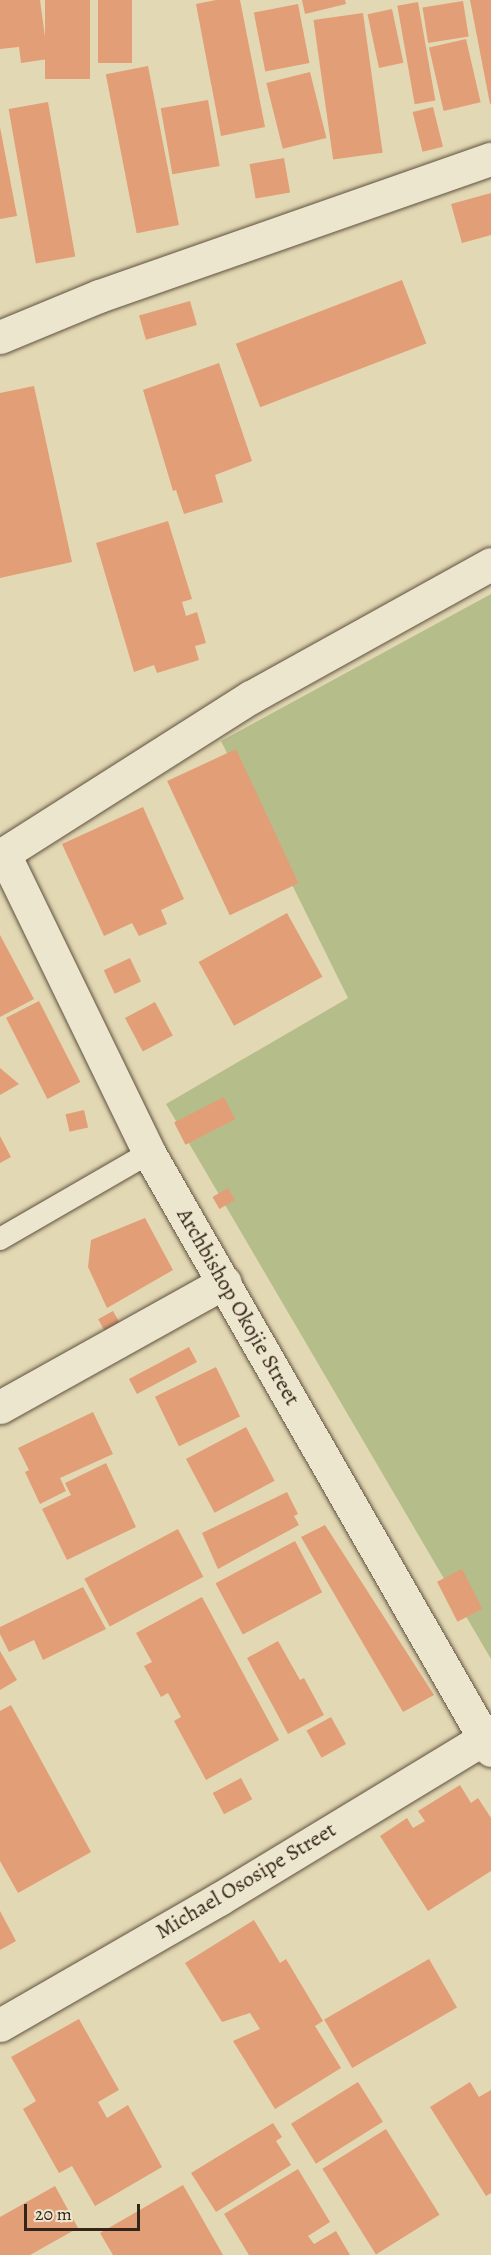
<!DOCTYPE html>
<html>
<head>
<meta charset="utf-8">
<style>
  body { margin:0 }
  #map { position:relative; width:491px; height:2255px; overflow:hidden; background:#e3d8b4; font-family:Alegreya,serif }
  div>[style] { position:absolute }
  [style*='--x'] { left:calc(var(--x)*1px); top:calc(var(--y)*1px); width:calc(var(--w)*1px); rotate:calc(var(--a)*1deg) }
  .green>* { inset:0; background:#b5be8b }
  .building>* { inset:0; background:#e29e77; transform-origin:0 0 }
  .roads { filter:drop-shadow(0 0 2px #60523f) drop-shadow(0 0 2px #60523f) }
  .lane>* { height:22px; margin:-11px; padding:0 11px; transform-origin:11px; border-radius:11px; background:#ede6ce }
  .street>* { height:33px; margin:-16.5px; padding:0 16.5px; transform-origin:16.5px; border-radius:16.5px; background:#ede6ce }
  span { translate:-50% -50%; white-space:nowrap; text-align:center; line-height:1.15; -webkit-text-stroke:4.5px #ede6ce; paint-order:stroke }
  .street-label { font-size:22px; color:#342518 }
  .scale { position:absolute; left:24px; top:2204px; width:116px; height:27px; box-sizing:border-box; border:3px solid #342518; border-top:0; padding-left:8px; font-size:18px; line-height:21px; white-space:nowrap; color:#342518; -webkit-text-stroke:4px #ede6ce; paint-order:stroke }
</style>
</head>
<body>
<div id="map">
  <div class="green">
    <div style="clip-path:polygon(491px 594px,491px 1659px,166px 1104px,348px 998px,221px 741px)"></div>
  </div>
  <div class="building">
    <div style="clip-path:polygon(0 0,40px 0,48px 59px,21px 63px,19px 47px,0 49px)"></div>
    <div style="left:45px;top:0;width:45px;height:79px"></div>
    <div style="left:98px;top:0;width:34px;height:63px"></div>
    <div style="clip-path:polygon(216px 0,240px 0,265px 127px,221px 136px,196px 4px)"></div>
    <div style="clip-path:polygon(302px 0,345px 0,346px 4px,305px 14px)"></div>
    <div style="clip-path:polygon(470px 0,491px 0,491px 104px,490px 104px)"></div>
    <div style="left:463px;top:1px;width:36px;height:41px;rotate:81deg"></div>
    <div style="left:418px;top:2px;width:100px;height:21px;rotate:80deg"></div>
    <div style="left:298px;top:4px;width:60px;height:45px;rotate:79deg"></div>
    <div style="left:392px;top:9px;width:55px;height:25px;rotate:78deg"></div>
    <div style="left:363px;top:13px;width:141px;height:50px;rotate:82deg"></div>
    <div style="left:466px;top:39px;width:65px;height:38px;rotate:77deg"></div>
    <div style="left:148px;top:66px;width:162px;height:43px;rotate:79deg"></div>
    <div style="left:310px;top:72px;width:68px;height:45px;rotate:76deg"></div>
    <div style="left:208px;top:100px;width:67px;height:48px;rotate:80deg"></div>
    <div style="left:48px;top:102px;width:157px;height:40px;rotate:80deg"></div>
    <div style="left:433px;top:107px;width:41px;height:21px;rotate:76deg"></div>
    <div style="clip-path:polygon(0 127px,17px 216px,0 219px)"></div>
    <div style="left:284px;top:158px;width:35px;height:35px;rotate:80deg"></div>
    <div style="clip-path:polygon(491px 193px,491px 235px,462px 243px,451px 204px)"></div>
    <div style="left:402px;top:280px;width:68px;height:178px;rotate:69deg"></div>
    <div style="left:190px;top:301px;width:25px;height:53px;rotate:74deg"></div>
    <div style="clip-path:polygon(219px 363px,252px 461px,215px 475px,223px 502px,184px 514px,176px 490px,173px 491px,143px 390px)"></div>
    <div style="clip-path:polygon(34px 386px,72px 562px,0 578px,0 393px)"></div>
    <div style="clip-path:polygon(168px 521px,192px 599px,182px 602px,186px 616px,197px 612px,206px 643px,195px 646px,199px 660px,157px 673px,154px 665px,134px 672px,96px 543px)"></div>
    <div style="left:236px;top:749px;width:148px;height:76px;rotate:65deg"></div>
    <div style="clip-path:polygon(143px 807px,184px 899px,161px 910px,167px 924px,139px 936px,132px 923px,104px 936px,62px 844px)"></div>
    <div style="left:287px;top:913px;width:73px;height:101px;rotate:61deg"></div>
    <div style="clip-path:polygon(0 935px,34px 999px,0 1017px)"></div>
    <div style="left:130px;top:958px;width:26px;height:29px;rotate:65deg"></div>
    <div style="left:39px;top:1001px;width:91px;height:37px;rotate:63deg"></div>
    <div style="left:155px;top:1002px;width:38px;height:34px;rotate:62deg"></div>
    <div style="clip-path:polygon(0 1068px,19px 1084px,0 1095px)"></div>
    <div style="left:224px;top:1097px;width:25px;height:56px;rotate:63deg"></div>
    <div style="left:84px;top:1110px;width:18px;height:19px;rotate:77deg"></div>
    <div style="clip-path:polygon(0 1136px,11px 1157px,0 1163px)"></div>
    <div style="left:228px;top:1188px;width:14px;height:18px;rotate:60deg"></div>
    <div style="clip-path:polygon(145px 1218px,173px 1270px,107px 1308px,88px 1267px,91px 1240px)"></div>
    <div style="left:113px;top:1311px;width:13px;height:17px;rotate:61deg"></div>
    <div style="left:189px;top:1347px;width:17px;height:68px;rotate:62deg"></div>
    <div style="left:216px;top:1367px;width:55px;height:68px;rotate:64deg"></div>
    <div style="clip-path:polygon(93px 1412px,113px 1454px,60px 1478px,66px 1491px,40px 1504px,25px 1472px,29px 1470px,18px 1448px)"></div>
    <div style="left:246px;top:1427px;width:61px;height:68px;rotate:62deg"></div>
    <div style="clip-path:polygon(106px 1463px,136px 1527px,67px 1560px,42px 1509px,71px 1495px,65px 1483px)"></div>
    <div style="clip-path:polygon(287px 1492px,298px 1514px,294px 1516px,299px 1525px,218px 1569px,202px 1533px)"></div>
    <div style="clip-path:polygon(325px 1525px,434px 1695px,403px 1712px,301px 1537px)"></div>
    <div style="left:178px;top:1529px;width:54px;height:106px;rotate:62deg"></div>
    <div style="left:295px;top:1541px;width:58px;height:90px;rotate:62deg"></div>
    <div style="left:462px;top:1569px;width:45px;height:28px;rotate:63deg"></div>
    <div style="clip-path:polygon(83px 1587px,106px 1629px,43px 1660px,34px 1640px,9px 1652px,0 1634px,0 1627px)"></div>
    <div style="clip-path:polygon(202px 1597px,279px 1740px,206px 1780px,174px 1721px,181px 1717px,168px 1693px,161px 1697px,144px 1666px,152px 1662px,136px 1633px)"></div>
    <div style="clip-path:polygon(278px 1641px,300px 1680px,304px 1678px,324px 1715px,288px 1734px,247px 1658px)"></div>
    <div style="clip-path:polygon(0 1651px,17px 1680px,0 1690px)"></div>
    <div style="clip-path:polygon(11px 1705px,91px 1852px,18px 1893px,0 1861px,0 1711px)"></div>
    <div style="left:331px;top:1717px;width:31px;height:28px;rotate:61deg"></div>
    <div style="left:241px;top:1778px;width:24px;height:32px;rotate:62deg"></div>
    <div style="clip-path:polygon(460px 1785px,471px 1803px,478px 1798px,491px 1818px,491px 1871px,428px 1911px,380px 1836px,407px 1818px,413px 1828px,425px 1821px,418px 1811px)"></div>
    <div style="clip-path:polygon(0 1911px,16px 1941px,0 1950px)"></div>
    <div style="clip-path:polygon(254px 1920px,280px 1963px,286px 1959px,323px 2021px,315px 2026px,341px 2068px,275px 2109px,233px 2041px,260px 2029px,250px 2013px,222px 2022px,185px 1963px)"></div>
    <div style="left:429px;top:1959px;width:56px;height:121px;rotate:60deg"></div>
    <div style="clip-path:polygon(79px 2019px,119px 2090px,98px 2102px,107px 2118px,128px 2105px,162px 2167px,95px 2206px,72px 2166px,59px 2173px,23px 2109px,36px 2101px,11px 2057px)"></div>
    <div style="left:358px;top:2082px;width:47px;height:79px;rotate:58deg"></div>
    <div style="clip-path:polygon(470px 2082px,479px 2097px,491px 2090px,491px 2193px,486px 2196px,430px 2107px)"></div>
    <div style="clip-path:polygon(273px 2123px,282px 2137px,276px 2141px,291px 2165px,216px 2212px,191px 2173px)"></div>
    <div style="left:386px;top:2129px;width:101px;height:75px;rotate:58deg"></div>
    <div style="clip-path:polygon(298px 2169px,330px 2222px,308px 2236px,314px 2244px,336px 2231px,350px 2255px,249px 2255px,224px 2214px)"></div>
    <div style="clip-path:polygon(183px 2185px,223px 2255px,113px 2255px,100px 2233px)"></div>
    <div style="clip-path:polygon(55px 2186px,78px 2228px,30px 2255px,0 2255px,0 2217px)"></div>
  </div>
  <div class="roads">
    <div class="lane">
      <div style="--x:0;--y:1239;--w:172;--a:-30"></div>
    </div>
    <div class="street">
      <div style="--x:0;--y:337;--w:107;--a:-22.5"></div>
      <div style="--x:99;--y:296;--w:415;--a:-19.3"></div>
      <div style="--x:4;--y:854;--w:332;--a:64.1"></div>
      <div style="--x:149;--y:1153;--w:688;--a:60.19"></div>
      <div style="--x:0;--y:856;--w:297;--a:-32.4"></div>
      <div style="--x:251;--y:697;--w:274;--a:-29"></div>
      <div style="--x:0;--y:1407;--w:257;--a:-29.1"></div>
      <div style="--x:0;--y:2025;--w:253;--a:-29.9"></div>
      <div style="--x:219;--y:1899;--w:318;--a:-31.2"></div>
    </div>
  </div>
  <div class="street-label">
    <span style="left:238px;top:1307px;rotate:60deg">Archbishop Okojie Street</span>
    <span style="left:246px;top:1881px;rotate:-31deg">Michael Ososipe Street</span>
  </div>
  <div class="scale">20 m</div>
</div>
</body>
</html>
